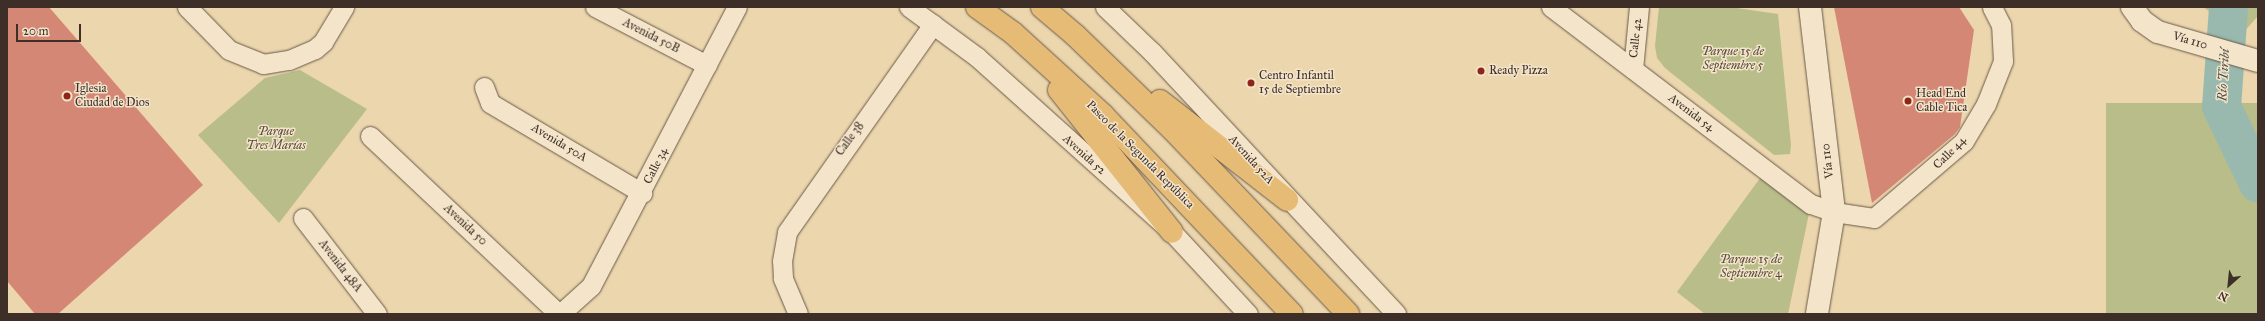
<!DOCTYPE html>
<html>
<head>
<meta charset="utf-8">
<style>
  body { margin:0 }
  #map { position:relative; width:2265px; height:321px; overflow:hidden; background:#ecd6ad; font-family:"IM FELL Great Primer",serif }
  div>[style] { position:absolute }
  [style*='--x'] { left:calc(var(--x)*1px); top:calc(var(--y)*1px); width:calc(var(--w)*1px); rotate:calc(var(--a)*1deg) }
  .green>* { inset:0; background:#b9bd89; transform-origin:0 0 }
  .river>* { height:39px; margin:-19.5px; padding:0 19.5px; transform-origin:19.5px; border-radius:19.5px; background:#99b9ae }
  .building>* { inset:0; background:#d58776 }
  .roads { filter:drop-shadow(0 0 1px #695949) drop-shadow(0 0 1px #695949) }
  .street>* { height:19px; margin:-9.5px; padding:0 9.5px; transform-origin:9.5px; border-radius:9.5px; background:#f3e4ca }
  .secondary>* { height:22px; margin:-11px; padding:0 11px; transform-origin:11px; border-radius:11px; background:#f3e4ca }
  .highway>* { height:22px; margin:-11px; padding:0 11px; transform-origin:11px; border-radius:11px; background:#e6bb76 }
  .dots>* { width:11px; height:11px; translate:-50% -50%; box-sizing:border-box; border:2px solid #f3e4ca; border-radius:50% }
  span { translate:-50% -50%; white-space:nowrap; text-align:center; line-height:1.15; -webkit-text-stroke:3px #f3e4ca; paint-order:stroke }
  .street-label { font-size:12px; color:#3d2f28 }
  .park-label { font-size:12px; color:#564b3b; font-style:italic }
  .poi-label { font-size:12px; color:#3d2f28 }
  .left { translate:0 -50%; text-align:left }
  .water-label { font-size:13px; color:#4f4b43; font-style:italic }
  .frame { position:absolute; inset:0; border:8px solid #3d2f28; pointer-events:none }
  .north { position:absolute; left:2209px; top:265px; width:40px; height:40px; -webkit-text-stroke:3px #f3e4ca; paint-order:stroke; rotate:207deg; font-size:11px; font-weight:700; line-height:16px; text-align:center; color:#3d2f28 }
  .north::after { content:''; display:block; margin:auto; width:14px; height:18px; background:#3d2f28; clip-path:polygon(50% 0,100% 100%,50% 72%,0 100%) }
  .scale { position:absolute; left:16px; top:24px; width:65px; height:18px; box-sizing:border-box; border:2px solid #3d2f28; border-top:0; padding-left:5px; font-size:12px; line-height:14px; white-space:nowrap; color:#3d2f28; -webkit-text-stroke:3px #f3e4ca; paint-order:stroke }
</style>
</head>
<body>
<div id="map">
  <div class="green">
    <div style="clip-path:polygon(1659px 7px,1730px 7px,1778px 14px,1791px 145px,1790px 154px,1774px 155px,1665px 68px,1657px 58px,1655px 46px)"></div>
    <div style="clip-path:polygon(2203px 7px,2258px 7px,2258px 16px,2242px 34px)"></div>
    <div style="clip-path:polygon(300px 70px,367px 109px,279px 223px,198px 135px,265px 78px)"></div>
    <div style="left:2106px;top:103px;width:151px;height:212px"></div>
    <div style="clip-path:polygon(1766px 170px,1811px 204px,1788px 314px,1705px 314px,1677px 292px)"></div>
  </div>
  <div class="river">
    <div style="--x:2228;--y:7;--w:99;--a:94"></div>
    <div style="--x:2221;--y:106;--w:85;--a:64.3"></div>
  </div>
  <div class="building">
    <div style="clip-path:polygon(7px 7px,49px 7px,203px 185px,58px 314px,35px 314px,7px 281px)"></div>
    <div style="clip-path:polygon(1834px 7px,1959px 7px,1974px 30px,1960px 127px,1955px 134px,1872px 203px)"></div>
  </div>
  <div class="roads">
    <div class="street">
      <div style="--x:187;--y:7;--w:60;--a:45.7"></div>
      <div style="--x:229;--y:50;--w:37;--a:22"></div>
      <div style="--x:263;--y:64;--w:26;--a:-9"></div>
      <div style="--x:289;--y:60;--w:28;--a:-23"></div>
      <div style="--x:315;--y:49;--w:11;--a:-41"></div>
      <div style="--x:323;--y:42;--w:41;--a:-59"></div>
      <div style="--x:595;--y:7;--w:126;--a:27.4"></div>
      <div style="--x:909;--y:7;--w:84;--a:36.3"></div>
      <div style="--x:977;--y:57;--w:262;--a:41.9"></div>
      <div style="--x:1172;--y:232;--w:112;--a:47.2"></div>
      <div style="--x:1105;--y:7;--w:65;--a:43.8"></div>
      <div style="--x:1152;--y:52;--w:358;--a:47"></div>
      <div style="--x:1551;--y:7;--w:326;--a:37.2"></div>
      <div style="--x:1811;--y:204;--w:24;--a:19"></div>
      <div style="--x:1834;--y:212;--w:40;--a:8.5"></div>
      <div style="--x:1874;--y:218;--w:118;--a:-40.5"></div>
      <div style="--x:1964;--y:141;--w:43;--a:-59.3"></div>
      <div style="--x:1986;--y:104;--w:46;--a:-68.4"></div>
      <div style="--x:2003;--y:61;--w:36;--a:-93"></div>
      <div style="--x:2001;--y:25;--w:20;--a:-117"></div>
      <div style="--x:1633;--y:69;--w:62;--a:-84.5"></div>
      <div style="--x:484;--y:87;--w:17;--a:69"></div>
      <div style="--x:490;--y:103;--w:177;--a:30.6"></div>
      <div style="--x:370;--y:136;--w:260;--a:43.3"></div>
      <div style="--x:303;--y:218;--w:121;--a:52.4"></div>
      <div style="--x:560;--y:314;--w:42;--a:-42.1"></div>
      <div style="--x:591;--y:286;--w:315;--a:-62.4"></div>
      <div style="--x:798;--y:314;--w:39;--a:-113"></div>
      <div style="--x:783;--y:278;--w:17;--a:-93"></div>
      <div style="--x:782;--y:261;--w:29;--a:-80"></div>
      <div style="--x:787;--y:232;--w:254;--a:-54.9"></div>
    </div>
    <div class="secondary">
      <div style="--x:1810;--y:7;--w:206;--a:83.3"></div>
      <div style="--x:1834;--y:212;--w:103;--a:99.5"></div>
      <div style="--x:2132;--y:7;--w:17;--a:54"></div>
      <div style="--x:2142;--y:21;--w:19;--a:35"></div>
      <div style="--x:2158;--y:32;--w:104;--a:16.2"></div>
    </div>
    <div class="highway">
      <div style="--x:977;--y:7;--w:44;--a:35.8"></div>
      <div style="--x:1013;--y:33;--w:122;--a:42.3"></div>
      <div style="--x:1103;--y:115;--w:274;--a:46.5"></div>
      <div style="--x:1042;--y:7;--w:43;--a:40.3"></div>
      <div style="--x:1075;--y:35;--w:136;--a:44.1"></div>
      <div style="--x:1173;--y:130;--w:254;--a:46.4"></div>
      <div style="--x:1059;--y:90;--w:181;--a:51.5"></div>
      <div style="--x:1160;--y:101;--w:161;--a:37.9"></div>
    </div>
  </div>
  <div class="dots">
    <div style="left:1481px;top:71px;background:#8f2418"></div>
    <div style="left:1251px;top:83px;background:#8f2418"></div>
    <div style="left:67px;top:96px;background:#8f2418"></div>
    <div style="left:1908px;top:101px;background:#8f2418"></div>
  </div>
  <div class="street-label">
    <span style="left:651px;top:36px;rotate:27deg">Avenida 50B</span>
    <span style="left:1636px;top:38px;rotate:-84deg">Calle 42</span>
    <span style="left:2190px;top:41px;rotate:16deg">Vía 110</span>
    <span style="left:1691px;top:113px;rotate:37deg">Avenida 54</span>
    <span style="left:850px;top:139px;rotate:-54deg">Calle 38</span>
    <span style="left:559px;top:143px;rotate:31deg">Avenida 50A</span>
    <span style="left:1950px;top:153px;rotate:-45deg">Calle 44</span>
    <span style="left:1084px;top:155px;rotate:42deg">Avenida 52</span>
    <span style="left:1140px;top:155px;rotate:45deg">Paseo de la Segunda República</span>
    <span style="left:1251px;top:160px;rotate:48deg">Avenida 52A</span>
    <span style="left:1828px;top:161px;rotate:-97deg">Vía 110</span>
    <span style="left:656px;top:166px;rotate:-63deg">Calle 34</span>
    <span style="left:465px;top:225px;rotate:43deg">Avenida 50</span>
    <span style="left:340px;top:266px;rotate:52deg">Avenida 48A</span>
  </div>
  <div class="park-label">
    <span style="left:1733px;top:59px">Parque 15 de<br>Septiembre 5</span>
    <span style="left:276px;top:139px">Parque<br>Tres Marías</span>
    <span style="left:1751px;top:267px">Parque 15 de<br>Septiembre 4</span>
  </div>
  <div class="poi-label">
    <span class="left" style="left:1489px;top:71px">Ready Pizza</span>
    <span class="left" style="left:1259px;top:83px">Centro Infantil<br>15 de Septiembre</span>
    <span class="left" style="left:75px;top:96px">Iglesia<br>Ciudad de Dios</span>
    <span class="left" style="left:1916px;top:101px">Head End<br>Cable Tica</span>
  </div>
  <div class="water-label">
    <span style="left:2224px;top:75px;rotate:-87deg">Río Tiribí</span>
  </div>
  <div class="frame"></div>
  <div class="north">N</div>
  <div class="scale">20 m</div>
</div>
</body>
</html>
